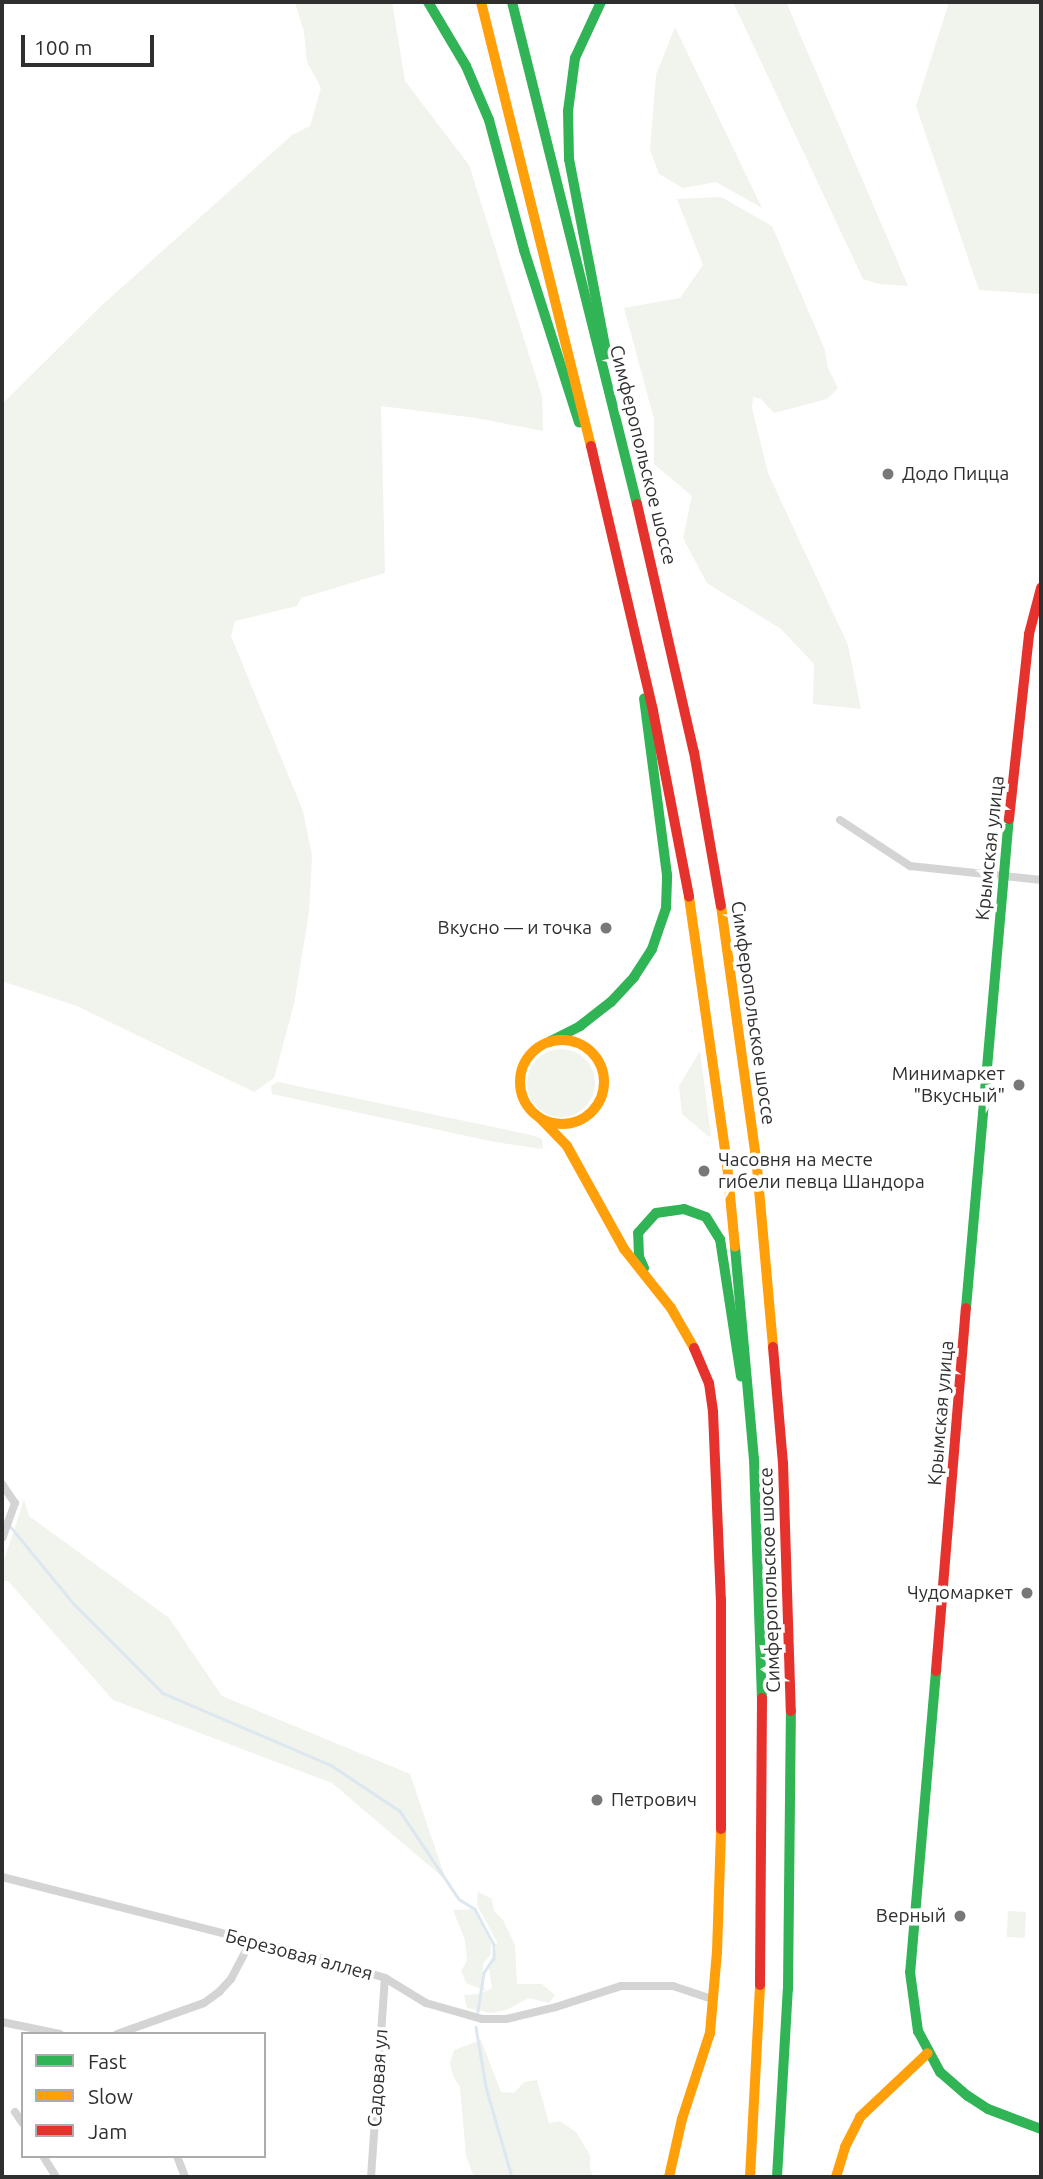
<!DOCTYPE html>
<html>
<head>
<meta charset="utf-8">
<style>
  body { margin:0 }
  #map { position:relative; width:1043px; height:2179px; overflow:hidden; background:#fff; font-family:Ubuntu,sans-serif }
  div>[style] { position:absolute }
  [style*='--x'] { left:calc(var(--x)*1px); top:calc(var(--y)*1px); width:calc(var(--w)*1px); rotate:calc(var(--a)*1deg) }
  .green>* { inset:0; background:#f1f3ed; transform-origin:0 0 }
  .round { border-radius:50% }
  .stream>* { height:2.5px; margin:-1.25px; padding:0 1.25px; transform-origin:1.25px; border-radius:1.25px; background:#dce7ef }
  .street>* { height:8px; margin:-4px; padding:0 4px; transform-origin:4px; border-radius:4px; background:#d4d4d4 }
  .fast>* { height:10px; margin:-5px; padding:0 5px; transform-origin:5px; border-radius:5px; background:#30b455 }
  .slow>* { height:10px; margin:-5px; padding:0 5px; transform-origin:5px; border-radius:5px; background:#ff9f0a }
  .slow>.ring { margin:-5px; padding:0; box-sizing:content-box; background:none; border:10px solid #ff9f0a; border-radius:50% }
  .jam>* { height:10px; margin:-5px; padding:0 5px; transform-origin:5px; border-radius:5px; background:#e5322d }
  .dots>* { width:19px; height:19px; translate:-50% -50%; box-sizing:border-box; border:4px solid #fff; border-radius:50% }
  span { translate:-50% -50%; white-space:nowrap; text-align:center; line-height:1.15; -webkit-text-stroke:7px #fff; paint-order:stroke }
  .street-label { font-size:19px; color:#2f2f2f }
  .poi-label { font-size:19px; color:#2f2f2f }
  .left { translate:0 -50%; text-align:left }
  .right { translate:-100% -50%; text-align:right }
  .frame { position:absolute; inset:0; border:4px solid #2f2f2f; pointer-events:none }
  .legend { position:absolute; left:21px; top:2032px; width:245px; height:126px; box-sizing:border-box; background:#fff; border:2px solid #acacac; margin:0; padding:9px 12px; list-style:none; font-size:21px; color:#2f2f2f }
  .legend li { display:flex; align-items:center; gap:14px; height:35px }
  .legend b { width:35px; border:2px solid #acacac }
  .scale { position:absolute; left:21px; top:35px; width:133px; height:32px; box-sizing:border-box; border:4px solid #2f2f2f; border-top:0; padding-left:9px; font-size:21px; line-height:24px; white-space:nowrap; color:#2f2f2f; -webkit-text-stroke:5px #fff; paint-order:stroke }
</style>
</head>
<body>
<div id="map">
  <div class="green">
    <div style="clip-path:polygon(295px 2px,392px 2px,405px 81px,469px 165px,542px 396px,543px 431px,476px 418px,381px 406px,385px 573px,301px 598px,297px 606px,235px 621px,231px 636px,303px 811px,312px 856px,309px 912px,294px 1004px,274px 1078px,254px 1092px,77px 1006px,2px 981px,2px 404px,101px 306px,292px 135px,310px 126px,321px 88px,307px 62px,304px 32px)"></div>
    <div style="clip-path:polygon(733px 2px,786px 2px,908px 286px,879px 284px,863px 279px)"></div>
    <div style="clip-path:polygon(949px 2px,1041px 2px,1041px 294px,979px 290px,916px 106px)"></div>
    <div style="clip-path:polygon(675px 27px,762px 208px,716px 182px,683px 188px,659px 174px,650px 150px,656px 75px)"></div>
    <div style="clip-path:polygon(721px 197px,772px 226px,825px 350px,828px 368px,838px 388px,827px 399px,774px 413px,761px 399px,753px 397px,752px 408px,768px 473px,848px 645px,861px 709px,813px 704px,814px 664px,781px 629px,707px 583px,683px 538px,692px 496px,654px 464px,654px 419px,624px 308px,680px 298px,703px 265px,677px 199px)"></div>
    <div class="round" style="left:527px;top:1049px;width:68px;height:68px"></div>
    <div style="clip-path:polygon(700px 1051px,711px 1136px,709px 1137px,682px 1114px,679px 1086px)"></div>
    <div style="clip-path:polygon(278px 1082px,531px 1135px,542px 1139px,543px 1149px,495px 1142px,272px 1094px,271px 1086px)"></div>
    <div style="clip-path:polygon(24px 1500px,29px 1516px,169px 1618px,222px 1696px,410px 1774px,446px 1880px,332px 1783px,113px 1700px,8px 1581px,2px 1581px,2px 1566px)"></div>
    <div style="clip-path:polygon(478px 1892px,492px 1899px,494px 1911px,503px 1920px,515px 1945px,517px 1984px,542px 1984px,555px 1995px,549px 2003px,529px 1998px,506px 2010px,491px 2013px,467px 2008px,464px 1995px,480px 1994px,492px 1988px,488px 1965px,494px 1958px,497px 1942px,477px 1905px)"></div>
    <div style="clip-path:polygon(475px 1909px,491px 1943px,491px 1954px,483px 1964px,482px 1981px,486px 1991px,466px 1983px,461px 1971px,467px 1961px,465px 1940px,453px 1910px)"></div>
    <div style="left:1008px;top:1911px;width:18px;height:26px;rotate:3deg"></div>
    <div style="clip-path:polygon(481px 2040px,501px 2092px,514px 2093px,524px 2082px,537px 2080px,549px 2123px,560px 2121px,576px 2132px,590px 2155px,590px 2169px,594px 2177px,474px 2177px,466px 2156px,460px 2087px,453px 2076px,450px 2063px,454px 2050px)"></div>
  </div>
  <div class="stream">
    <div style="--x:10;--y:1526;--w:101;--a:50.6"></div>
    <div style="--x:74;--y:1604;--w:126;--a:45"></div>
    <div style="--x:163;--y:1693;--w:183;--a:23.2"></div>
    <div style="--x:331;--y:1765;--w:83;--a:33.7"></div>
    <div style="--x:400;--y:1811;--w:106;--a:56.2"></div>
    <div style="--x:459;--y:1899;--w:19;--a:32"></div>
    <div style="--x:475;--y:1909;--w:40;--a:62"></div>
    <div style="--x:494;--y:1944;--w:14;--a:90"></div>
    <div style="--x:494;--y:1958;--w:18;--a:124"></div>
    <div style="--x:484;--y:1973;--w:39;--a:99"></div>
    <div style="--x:476;--y:2027;--w:61;--a:80.5"></div>
    <div style="--x:486;--y:2087;--w:94;--a:73.9"></div>
  </div>
  <div class="street">
    <div style="--x:840;--y:820;--w:84;--a:33.3"></div>
    <div style="--x:910;--y:866;--w:132;--a:6.1"></div>
    <div style="--x:2;--y:1484;--w:23;--a:56"></div>
    <div style="--x:15;--y:1503;--w:37;--a:110"></div>
    <div style="--x:2;--y:1877;--w:336;--a:14.3"></div>
    <div style="--x:328;--y:1960;--w:60;--a:17.5"></div>
    <div style="--x:385;--y:1978;--w:48;--a:31.4"></div>
    <div style="--x:426;--y:2003;--w:58;--a:15.9"></div>
    <div style="--x:482;--y:2019;--w:24;--a:0"></div>
    <div style="--x:506;--y:2019;--w:51;--a:-13.5"></div>
    <div style="--x:556;--y:2007;--w:68;--a:-17.9"></div>
    <div style="--x:621;--y:1986;--w:52;--a:0"></div>
    <div style="--x:673;--y:1986;--w:41;--a:18.4"></div>
    <div style="--x:2;--y:2022;--w:59;--a:11.7"></div>
    <div style="--x:117;--y:2034;--w:92;--a:-19.6"></div>
    <div style="--x:204;--y:2003;--w:19;--a:-36"></div>
    <div style="--x:219;--y:1992;--w:18;--a:-47"></div>
    <div style="--x:231;--y:1979;--w:43;--a:-62.2"></div>
    <div style="--x:15;--y:2112;--w:14;--a:56"></div>
    <div style="--x:43;--y:2156;--w:25;--a:58"></div>
    <div style="--x:177;--y:2156;--w:22;--a:69"></div>
    <div style="--x:371;--y:2177;--w:199;--a:-86"></div>
  </div>
  <div class="fast">
    <div style="--x:428;--y:2;--w:74;--a:59.3"></div>
    <div style="--x:466;--y:66;--w:59;--a:66.9"></div>
    <div style="--x:489;--y:120;--w:135;--a:74.9"></div>
    <div style="--x:524;--y:250;--w:181;--a:72.3"></div>
    <div style="--x:512;--y:2;--w:517;--a:76.02"></div>
    <div style="--x:601;--y:2;--w:62;--a:114.9"></div>
    <div style="--x:575;--y:58;--w:53;--a:97.5"></div>
    <div style="--x:568;--y:111;--w:48;--a:88.8"></div>
    <div style="--x:569;--y:159;--w:201;--a:79.1"></div>
    <div style="--x:549;--y:1042;--w:35;--a:-27"></div>
    <div style="--x:580;--y:1026;--w:39;--a:-38"></div>
    <div style="--x:611;--y:1002;--w:34;--a:-47"></div>
    <div style="--x:634;--y:977;--w:33;--a:-57"></div>
    <div style="--x:652;--y:949;--w:43;--a:-71.1"></div>
    <div style="--x:666;--y:908;--w:33;--a:-88"></div>
    <div style="--x:667;--y:875;--w:178;--a:-97.4"></div>
    <div style="--x:735;--y:1247;--w:213;--a:84.9"></div>
    <div style="--x:754;--y:1459;--w:239;--a:88.1"></div>
    <div style="--x:644;--y:1268;--w:12;--a:-114"></div>
    <div style="--x:639;--y:1257;--w:24;--a:-92"></div>
    <div style="--x:638;--y:1233;--w:27;--a:-48"></div>
    <div style="--x:656;--y:1213;--w:28;--a:-8"></div>
    <div style="--x:684;--y:1209;--w:23;--a:20"></div>
    <div style="--x:706;--y:1217;--w:26;--a:58"></div>
    <div style="--x:720;--y:1239;--w:139;--a:81.3"></div>
    <div style="--x:966;--y:1308;--w:491;--a:-85"></div>
    <div style="--x:936;--y:1671;--w:302;--a:94.9"></div>
    <div style="--x:910;--y:1972;--w:60;--a:82.3"></div>
    <div style="--x:918;--y:2031;--w:47;--a:61.8"></div>
    <div style="--x:940;--y:2072;--w:37;--a:41"></div>
    <div style="--x:968;--y:2096;--w:24;--a:33"></div>
    <div style="--x:988;--y:2109;--w:57;--a:20.7"></div>
    <div style="--x:777;--y:2177;--w:188;--a:-86.7"></div>
    <div style="--x:788;--y:1989;--w:278;--a:-89.4"></div>
  </div>
  <div class="slow">
    <div style="--x:481;--y:2;--w:457;--a:76.1"></div>
    <div style="--x:689;--y:897;--w:270;--a:81.9"></div>
    <div style="--x:727;--y:1164;--w:83;--a:84.5"></div>
    <div style="--x:721;--y:906;--w:263;--a:82.1"></div>
    <div style="--x:757;--y:1167;--w:181;--a:84.9"></div>
    <div class="ring" style="left:520px;top:1040px;width:74px;height:74px"></div>
    <div style="--x:540;--y:1118;--w:39;--a:46"></div>
    <div style="--x:567;--y:1146;--w:118;--a:61"></div>
    <div style="--x:624;--y:1249;--w:75;--a:51.5"></div>
    <div style="--x:671;--y:1308;--w:46;--a:60.1"></div>
    <div style="--x:669;--y:2177;--w:59;--a:-77.4"></div>
    <div style="--x:682;--y:2119;--w:90;--a:-72"></div>
    <div style="--x:710;--y:2033;--w:81;--a:-85.1"></div>
    <div style="--x:717;--y:1952;--w:123;--a:-88.1"></div>
    <div style="--x:750;--y:2177;--w:192;--a:-87"></div>
    <div style="--x:836;--y:2177;--w:31;--a:-73"></div>
    <div style="--x:845;--y:2147;--w:34;--a:-63"></div>
    <div style="--x:860;--y:2117;--w:93;--a:-43.3"></div>
  </div>
  <div class="jam">
    <div style="--x:591;--y:446;--w:272;--a:76.8"></div>
    <div style="--x:653;--y:711;--w:189;--a:79"></div>
    <div style="--x:637;--y:504;--w:254;--a:77.1"></div>
    <div style="--x:694;--y:752;--w:156;--a:80.1"></div>
    <div style="--x:1009;--y:819;--w:186;--a:-83.8"></div>
    <div style="--x:1029;--y:634;--w:48;--a:-75.4"></div>
    <div style="--x:773;--y:1347;--w:116;--a:85.1"></div>
    <div style="--x:783;--y:1463;--w:248;--a:88.2"></div>
    <div style="--x:694;--y:1348;--w:38;--a:67"></div>
    <div style="--x:709;--y:1383;--w:29;--a:82"></div>
    <div style="--x:713;--y:1412;--w:188;--a:87.6"></div>
    <div style="--x:721;--y:1600;--w:229;--a:90"></div>
    <div style="--x:936;--y:1671;--w:364;--a:-85.3"></div>
    <div style="--x:760;--y:1985;--w:287;--a:-89.6"></div>
  </div>
  <div class="dots">
    <div style="left:888px;top:474px;background:#787878"></div>
    <div style="left:606px;top:928px;background:#787878"></div>
    <div style="left:1019px;top:1085px;background:#787878"></div>
    <div style="left:704px;top:1171px;background:#787878"></div>
    <div style="left:1027px;top:1593px;background:#787878"></div>
    <div style="left:597px;top:1800px;background:#787878"></div>
    <div style="left:960px;top:1916px;background:#787878"></div>
  </div>
  <div class="street-label">
    <span style="left:643px;top:455px;rotate:76deg">Симферопольское шоссе</span>
    <span style="left:990px;top:848px;rotate:-84deg">Крымская улица</span>
    <span style="left:753px;top:1013px;rotate:82deg">Симферопольское шоссе</span>
    <span style="left:941px;top:1413px;rotate:-85deg">Крымская улица</span>
    <span style="left:770px;top:1580px;rotate:-92deg">Симферопольское шоссе</span>
    <span style="left:299px;top:1955px;rotate:15deg">Березовая аллея</span>
    <span style="left:378px;top:2078px;rotate:-86deg">Садовая ул</span>
  </div>
  <div class="poi-label">
    <span class="left" style="left:902px;top:474px">Додо Пицца</span>
    <span class="right" style="left:592px;top:928px">Вкусно — и точка</span>
    <span class="right" style="left:1005px;top:1085px">Минимаркет<br>"Вкусный"</span>
    <span class="left" style="left:718px;top:1171px">Часовня на месте<br>гибели певца Шандора</span>
    <span class="right" style="left:1013px;top:1593px">Чудомаркет</span>
    <span class="left" style="left:611px;top:1800px">Петрович</span>
    <span class="right" style="left:946px;top:1916px">Верный</span>
  </div>
  <div class="frame"></div>
  <ul class="legend">
  <li><b style="height:9px;background:#30b455"></b>Fast</li>
  <li><b style="height:9px;background:#ff9f0a"></b>Slow</li>
  <li><b style="height:9px;background:#e5322d"></b>Jam</li>
  </ul>
  <div class="scale">100 m</div>
</div>
</body>
</html>
